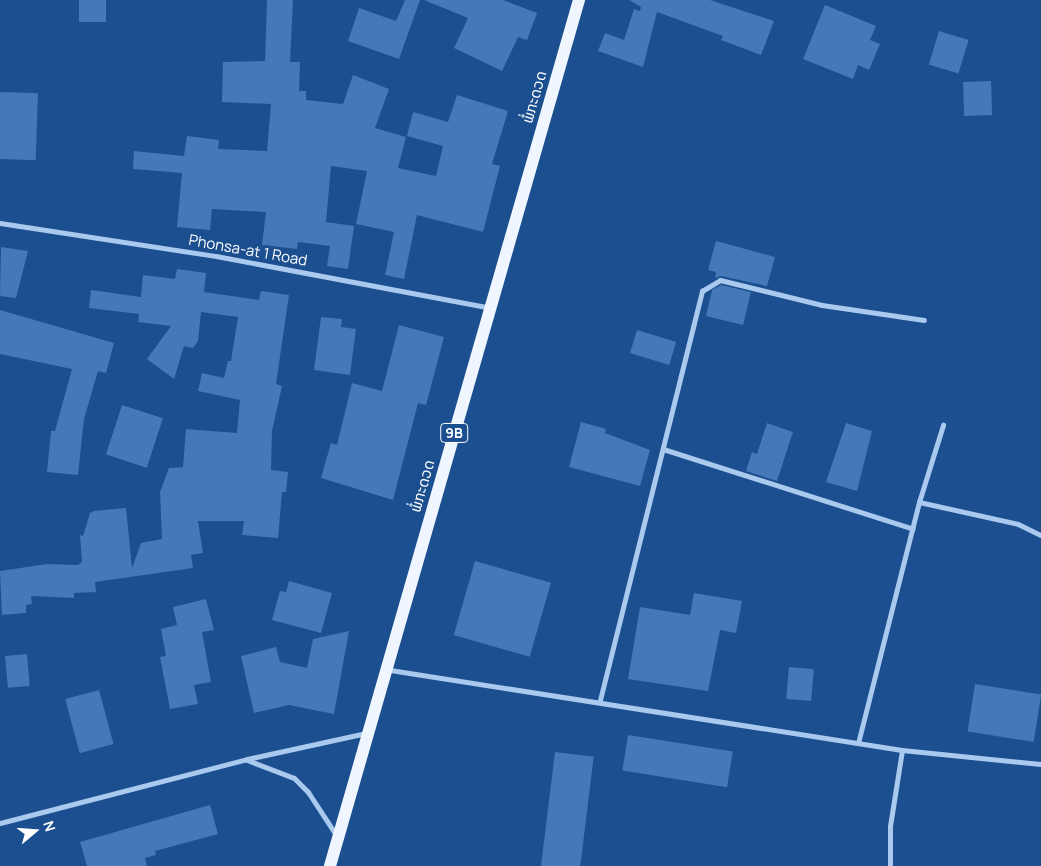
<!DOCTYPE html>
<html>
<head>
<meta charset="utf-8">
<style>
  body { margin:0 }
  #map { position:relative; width:1041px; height:866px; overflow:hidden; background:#1b4f8f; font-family:Manrope,"Noto Sans Lao",sans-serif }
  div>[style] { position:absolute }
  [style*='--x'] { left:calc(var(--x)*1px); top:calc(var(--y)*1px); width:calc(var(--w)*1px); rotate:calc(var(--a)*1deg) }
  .building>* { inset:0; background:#4478b7; transform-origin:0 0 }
  .minor>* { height:5px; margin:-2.5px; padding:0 2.5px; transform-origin:2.5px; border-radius:2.5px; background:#a9c9ee }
  .primary>* { height:12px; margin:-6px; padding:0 6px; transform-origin:6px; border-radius:6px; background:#f0f6ff }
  span { translate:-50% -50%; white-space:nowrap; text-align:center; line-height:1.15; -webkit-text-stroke:5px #1b4f8f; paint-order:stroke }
  .shield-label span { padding:1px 4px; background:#1b4f8f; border:1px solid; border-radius:4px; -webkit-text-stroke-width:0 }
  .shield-label { font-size:14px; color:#fff; font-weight:700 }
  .street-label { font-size:15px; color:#fff }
  .north { position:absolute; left:10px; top:806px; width:50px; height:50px; -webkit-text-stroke:4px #1b4f8f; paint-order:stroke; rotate:72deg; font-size:14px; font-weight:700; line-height:20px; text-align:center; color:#fff }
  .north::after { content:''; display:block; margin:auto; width:18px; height:22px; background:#fff; clip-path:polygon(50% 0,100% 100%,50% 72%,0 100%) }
</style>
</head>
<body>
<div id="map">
  <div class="building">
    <div style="left:79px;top:0;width:27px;height:22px"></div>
    <div style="clip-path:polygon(267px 0,293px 0,290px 62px,300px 62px,299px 91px,306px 91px,306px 100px,343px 104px,353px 75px,389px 89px,375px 128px,406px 137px,398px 168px,436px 176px,443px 146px,407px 136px,413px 112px,448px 122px,457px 95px,508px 111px,492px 164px,500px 166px,483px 232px,417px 215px,404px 279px,385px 275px,394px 232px,356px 224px,367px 171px,331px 166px,326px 222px,354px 226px,348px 269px,327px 266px,330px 246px,298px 242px,297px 249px,262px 245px,266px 212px,212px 209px,210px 230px,177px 227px,182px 173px,133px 169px,134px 151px,184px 156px,187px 136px,219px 140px,218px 149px,267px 151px,271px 104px,222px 102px,223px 62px,265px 61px)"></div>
    <div style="clip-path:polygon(405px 0,420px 0,399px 59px,348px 41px,359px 8px,396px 21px)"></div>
    <div style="clip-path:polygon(424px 0,503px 0,537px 13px,527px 40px,518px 37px,502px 71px,454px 48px,468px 18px)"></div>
    <div style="clip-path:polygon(629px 0,710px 0,774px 21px,761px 55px,721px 40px,723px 36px,657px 12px,643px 67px,598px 51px,605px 33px,624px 40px,634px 9px,640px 11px,641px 7px)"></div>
    <div style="clip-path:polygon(825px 5px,876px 26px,870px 40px,880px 44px,869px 70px,858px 65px,853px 79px,803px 59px)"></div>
    <div style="left:939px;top:31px;width:31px;height:35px;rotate:17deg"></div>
    <div style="left:991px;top:81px;width:34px;height:28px;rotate:88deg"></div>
    <div style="left:0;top:92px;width:38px;height:67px;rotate:2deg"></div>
    <div style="clip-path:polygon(716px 241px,775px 257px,767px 286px,721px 276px,715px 278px,716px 272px,708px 270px)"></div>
    <div style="clip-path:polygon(1px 247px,28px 251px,16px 298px,0 296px)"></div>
    <div style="clip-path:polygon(177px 269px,206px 273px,204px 292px,259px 300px,261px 291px,289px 295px,276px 384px,282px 386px,272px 431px,271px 470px,288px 472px,286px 492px,282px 492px,278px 538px,242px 535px,244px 521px,198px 521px,203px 553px,191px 555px,193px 568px,95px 582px,96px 592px,74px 593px,74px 598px,31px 596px,32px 604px,26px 605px,26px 613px,2px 615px,0 571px,47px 564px,78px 565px,82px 562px,80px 535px,83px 536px,90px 513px,94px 511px,126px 508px,132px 568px,141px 543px,162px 539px,160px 492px,169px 468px,183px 467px,186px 429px,237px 433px,240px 400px,198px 391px,202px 373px,224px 378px,228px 361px,231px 361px,238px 317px,201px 312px,198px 341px,193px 348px,184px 346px,174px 379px,147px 359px,171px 326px,138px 322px,139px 314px,89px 308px,91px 290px,141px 297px,143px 275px,175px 279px)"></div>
    <div style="clip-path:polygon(721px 285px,751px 292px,743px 325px,706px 316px,712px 290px)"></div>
    <div style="clip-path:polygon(0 310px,114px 343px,106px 373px,98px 371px,84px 419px,78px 475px,47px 472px,51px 431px,55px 431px,72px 369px,0 354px)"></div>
    <div style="clip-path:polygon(321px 317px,342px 319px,341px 327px,356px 329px,350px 375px,314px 370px)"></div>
    <div style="clip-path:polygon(399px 325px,444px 337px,426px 405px,418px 403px,393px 500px,321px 478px,331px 443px,337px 445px,352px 383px,382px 391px)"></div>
    <div style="left:637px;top:330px;width:41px;height:24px;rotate:17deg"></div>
    <div style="left:122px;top:405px;width:43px;height:52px;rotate:18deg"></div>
    <div style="clip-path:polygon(581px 422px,606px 429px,605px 433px,650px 450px,640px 486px,569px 467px)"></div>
    <div style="clip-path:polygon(767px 423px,793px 432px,777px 481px,746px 471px,752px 452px,757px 454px)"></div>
    <div style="clip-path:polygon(846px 423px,872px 431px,857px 491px,826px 482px)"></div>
    <div style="left:475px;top:561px;width:79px;height:77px;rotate:16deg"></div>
    <div style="clip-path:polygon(289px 581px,332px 593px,321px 633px,272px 620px,280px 591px,286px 592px)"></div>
    <div style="clip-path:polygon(694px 593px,742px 601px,736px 633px,720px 630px,708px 691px,628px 679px,640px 607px,690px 615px)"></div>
    <div style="clip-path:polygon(206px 599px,214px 630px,202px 632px,211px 682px,194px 685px,198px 704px,170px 709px,160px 657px,166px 656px,161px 629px,177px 625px,173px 607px)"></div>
    <div style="clip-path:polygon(349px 631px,334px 714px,289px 705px,254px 713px,241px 656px,276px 647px,280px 662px,307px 668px,313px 639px)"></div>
    <div style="left:27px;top:654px;width:32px;height:22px;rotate:85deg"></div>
    <div style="left:789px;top:667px;width:25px;height:32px;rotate:5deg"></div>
    <div style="left:975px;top:684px;width:67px;height:48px;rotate:9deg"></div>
    <div style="left:99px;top:690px;width:56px;height:35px;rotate:75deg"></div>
    <div style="left:628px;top:735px;width:106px;height:36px;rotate:9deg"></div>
    <div style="left:555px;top:752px;width:39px;height:115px;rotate:7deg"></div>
    <div style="clip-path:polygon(210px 805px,218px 834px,155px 851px,156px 855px,145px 858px,147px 866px,87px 866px,80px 842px)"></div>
  </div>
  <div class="minor">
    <div style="--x:0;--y:223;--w:219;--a:8.7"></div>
    <div style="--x:216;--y:256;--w:279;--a:10.7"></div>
    <div style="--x:663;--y:449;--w:262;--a:17.7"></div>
    <div style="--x:919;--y:502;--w:101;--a:12.5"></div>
    <div style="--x:1018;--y:524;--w:25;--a:26"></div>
    <div style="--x:390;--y:670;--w:518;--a:8.88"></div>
    <div style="--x:902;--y:750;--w:140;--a:5.8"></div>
    <div style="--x:600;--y:700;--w:422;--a:-76"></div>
    <div style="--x:702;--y:291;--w:21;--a:-31"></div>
    <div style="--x:720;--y:280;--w:105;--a:13.8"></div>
    <div style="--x:822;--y:305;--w:103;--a:8.4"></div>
    <div style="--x:858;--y:743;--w:249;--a:-75.8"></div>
    <div style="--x:919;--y:502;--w:81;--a:-72.7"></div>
    <div style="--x:247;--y:760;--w:50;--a:21"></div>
    <div style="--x:294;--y:778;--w:20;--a:45"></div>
    <div style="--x:308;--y:792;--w:51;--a:56.9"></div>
    <div style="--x:0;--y:823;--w:255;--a:-14.5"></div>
    <div style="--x:247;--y:759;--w:122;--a:-12.3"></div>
    <div style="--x:890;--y:866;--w:40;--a:-90"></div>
    <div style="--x:890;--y:826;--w:77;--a:-81"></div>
  </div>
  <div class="primary">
    <div style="--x:330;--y:866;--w:901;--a:-73.96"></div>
  </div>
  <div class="shield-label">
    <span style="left:454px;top:433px">9B</span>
  </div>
  <div class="street-label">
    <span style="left:534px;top:97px;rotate:-74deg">ພໍ່ກະດວດ</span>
    <span style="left:248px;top:250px;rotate:10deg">Phonsa-at 1 Road</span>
    <span style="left:422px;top:486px;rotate:-74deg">ພໍ່ກະດວດ</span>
  </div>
  <div class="north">N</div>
</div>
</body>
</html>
